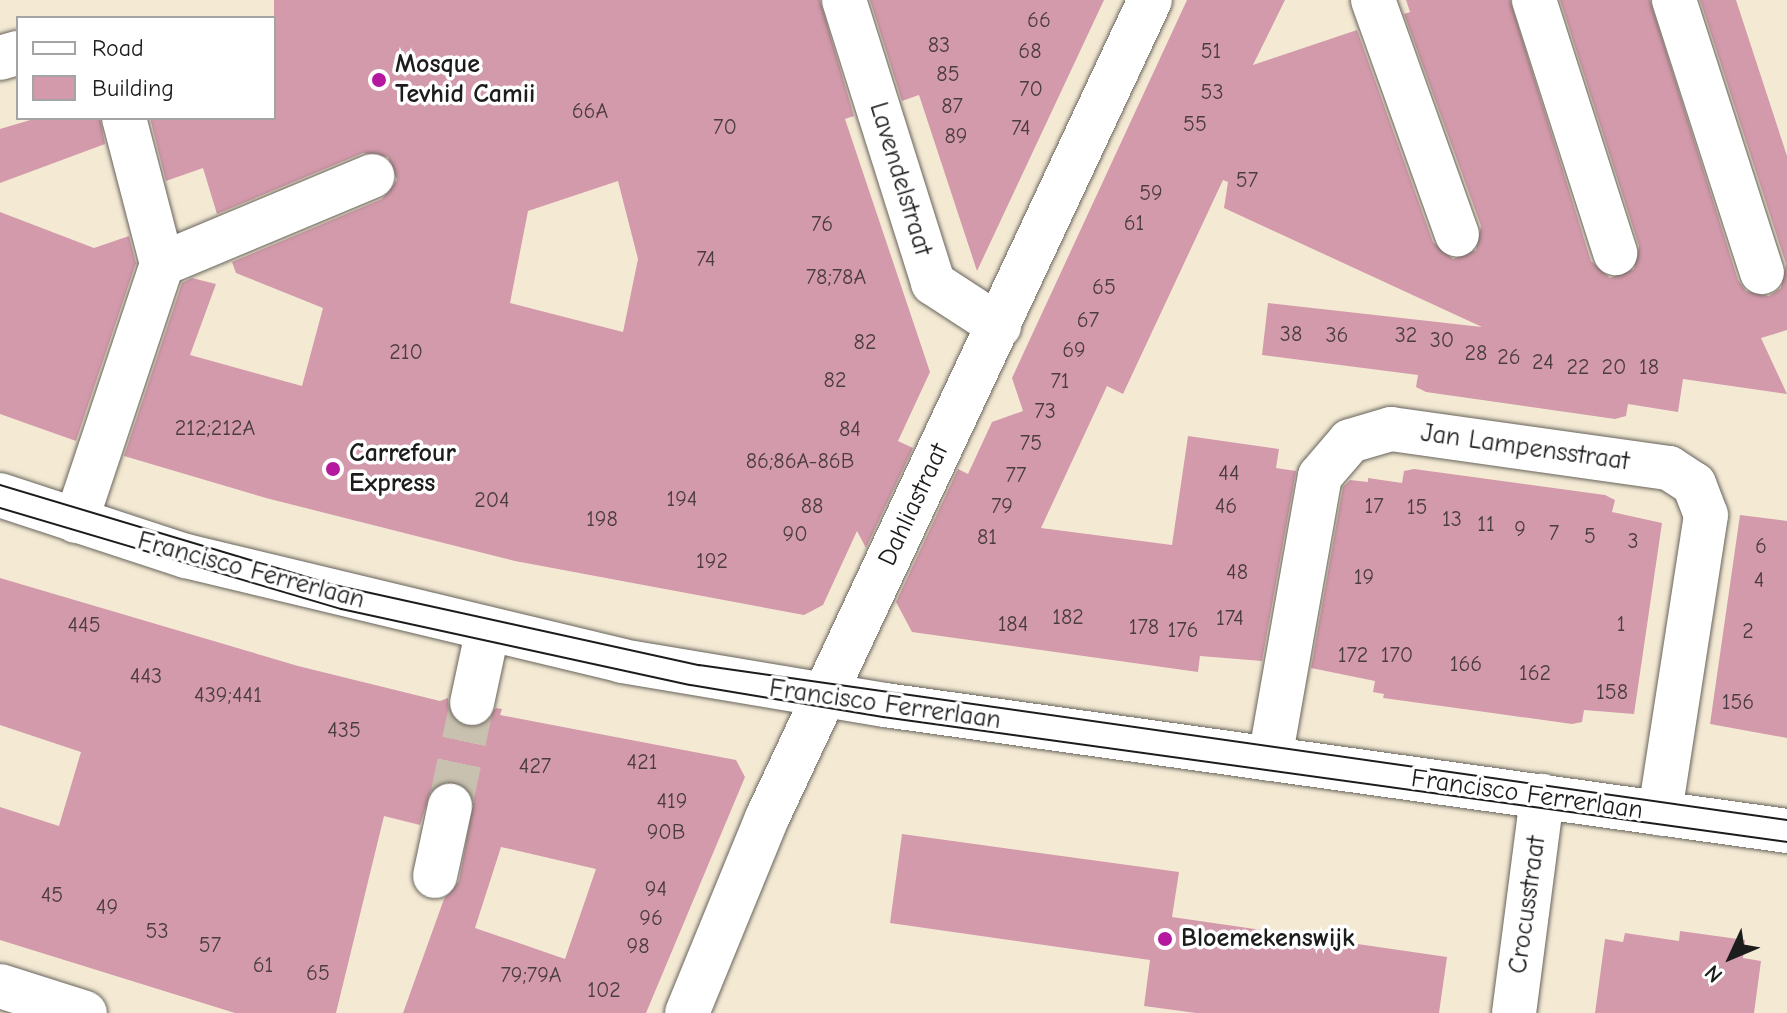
<!DOCTYPE html>
<html>
<head>
<meta charset="utf-8">
<style>
  body { margin:0 }
  #map { position:relative; width:1787px; height:1013px; overflow:hidden; background:#f4ead4; font-family:"Comic Neue",sans-serif }
  div>[style] { position:absolute }
  [style*='--x'] { left:calc(var(--x)*1px); top:calc(var(--y)*1px); width:calc(var(--w)*1px); rotate:calc(var(--a)*1deg) }
  .building>* { inset:0; background:#d39aab }
  .minor-tunnel>* { height:44px; margin-top:-22px; transform-origin:0; background:repeating-linear-gradient(90deg,#c9c1af 0 44px,transparent 0 66px) }
  .roads { filter:drop-shadow(0 0 2px #68645c) drop-shadow(0 0 2px #68645c) }
  .minor>* { height:44px; margin:-22px; padding:0 22px; transform-origin:22px; border-radius:22px; background:#fff }
  .tram>* { height:2px; margin:-1px; padding:0 1px; transform-origin:1px; border-radius:1px; background:#1c1c1c }
  .dots>* { width:22px; height:22px; translate:-50% -50%; box-sizing:border-box; border:4px solid #fff; border-radius:50% }
  span { translate:-50% -50%; white-space:nowrap; text-align:center; line-height:1.15; -webkit-text-stroke:7px #fff; paint-order:stroke }
  .number-label { font-size:22px; color:#4a3c40 }
  .number-label span { -webkit-text-stroke-width:0 }
  .poi-label { font-size:26px; color:#1c1c1c; font-weight:700 }
  .left { translate:0 -50%; text-align:left }
  .street-label { font-size:26px; color:#1c1c1c }
  .legend { position:absolute; left:16px; top:16px; width:260px; height:104px; box-sizing:border-box; background:#fff; border:2px solid #a4a4a4; margin:0; padding:10px 14px; list-style:none; font-size:24px; color:#1c1c1c }
  .legend li { display:flex; align-items:center; gap:16px; height:40px }
  .legend b { width:40px; border:2px solid #a4a4a4 }
  .north { position:absolute; left:1691px; top:917px; width:80px; height:80px; -webkit-text-stroke:6px #fff; paint-order:stroke; rotate:226deg; font-size:22px; font-weight:700; line-height:32px; text-align:center; color:#1c1c1c }
  .north::after { content:''; display:block; margin:auto; width:28px; height:36px; background:#1c1c1c; clip-path:polygon(50% 0,100% 100%,50% 72%,0 100%) }
</style>
</head>
<body>
<div id="map">
  <div class="building">
    <div style="clip-path:polygon(evenodd,274px 0,820px 0,854px 116px,845px 119px,930px 372px,898px 441px,913px 448px,866px 548px,857px 531px,823px 605px,804px 615px,515px 561px,266px 498px,124px 456px,182px 283px,192px 278px,216px 284px,190px 355px,302px 386px,323px 308px,236px 273px,232px 262px,382px 199px,397px 180px,388px 157px,363px 153px,217px 214px,203px 168px,166px 181px,150px 118px,274px 118px,274px 0,618px 181px,638px 259px,623px 332px,510px 303px,528px 211px,618px 181px)"></div>
    <div style="clip-path:polygon(870px 0,1104px 0,977px 271px,919px 95px,902px 101px)"></div>
    <div style="clip-path:polygon(1187px 0,1285px 0,1253px 65px,1357px 30px,1433px 242px,1453px 259px,1476px 250px,1481px 226px,1404px 14px,1410px 12px,1406px 0,1510px 0,1591px 261px,1610px 278px,1634px 269px,1639px 246px,1560px 0,1650px 0,1738px 280px,1746px 291px,1769px 296px,1781px 288px,1786px 264px,1700px 0,1736px 0,1787px 156px,1787px 330px,1761px 338px,1787px 394px,1683px 379px,1678px 412px,1628px 404px,1626px 416px,1615px 419px,1426px 392px,1416px 387px,1418px 375px,1262px 355px,1268px 303px,1482px 327px,1224px 208px,1228px 182px,1223px 180px,1123px 394px,1107px 386px,1041px 528px,1172px 545px,1188px 436px,1279px 449px,1276px 468px,1296px 471px,1262px 661px,1200px 656px,1198px 672px,912px 632px,896px 602px,958px 469px,968px 474px,992px 422px,1023px 411px,1012px 378px)"></div>
    <div style="clip-path:polygon(37px 118px,100px 118px,105px 144px,0 183px,0 129px)"></div>
    <div style="clip-path:polygon(0 212px,94px 248px,129px 236px,136px 263px,76px 441px,0 414px)"></div>
    <div style="clip-path:polygon(1414px 469px,1605px 495px,1615px 500px,1612px 512px,1662px 523px,1634px 714px,1584px 710px,1582px 722px,1572px 724px,1478px 711px,1383px 698px,1384px 694px,1373px 692px,1375px 681px,1311px 668px,1343px 487px,1350px 480px,1368px 482px,1368px 478px,1402px 483px,1404px 471px)"></div>
    <div style="clip-path:polygon(1740px 515px,1787px 521px,1787px 738px,1710px 724px)"></div>
    <div style="clip-path:polygon(evenodd,0 578px,298px 666px,440px 701px,448px 698px,449px 711px,466px 727px,480px 726px,496px 708px,502px 709px,500px 715px,736px 760px,745px 777px,646px 1013px,403px 1013px,444px 899px,459px 881px,474px 799px,454px 782px,431px 790px,420px 825px,384px 816px,336px 1013px,235px 1013px,0 940px,0 807px,59px 826px,81px 752px,0 725px,0 578px,501px 847px,596px 869px,565px 959px,475px 928px,501px 847px)"></div>
    <div style="clip-path:polygon(902px 834px,1179px 872px,1172px 917px,1447px 957px,1439px 1013px,1196px 1013px,1144px 1006px,1150px 960px,890px 923px)"></div>
    <div style="clip-path:polygon(1680px 931px,1745px 940px,1743px 958px,1761px 961px,1754px 1013px,1595px 1013px,1605px 939px,1623px 942px,1625px 933px,1679px 941px)"></div>
  </div>
  <div class="minor-tunnel">
    <div style="--x:450;--y:806;--w:105;--a:-77.9"></div>
  </div>
  <div class="roads">
    <div class="minor">
      <div style="--x:844;--y:0;--w:297;--a:72.5"></div>
      <div style="--x:933;--y:283;--w:79;--a:33.1"></div>
      <div style="--x:1373;--y:0;--w:249;--a:70.3"></div>
      <div style="--x:1534;--y:0;--w:266;--a:72.2"></div>
      <div style="--x:1674;--y:0;--w:286;--a:72.1"></div>
      <div style="--x:0;--y:58;--w:19;--a:-16"></div>
      <div style="--x:124;--y:118;--w:151;--a:75.4"></div>
      <div style="--x:0;--y:495;--w:196;--a:18.2"></div>
      <div style="--x:186;--y:556;--w:448;--a:13.5"></div>
      <div style="--x:622;--y:661;--w:267;--a:9.5"></div>
      <div style="--x:885;--y:705;--w:911;--a:7.95"></div>
      <div style="--x:76;--y:521;--w:271;--a:-71.5"></div>
      <div style="--x:162;--y:264;--w:228;--a:-22.7"></div>
      <div style="--x:472;--y:703;--w:72;--a:-77.9"></div>
      <div style="--x:1270;--y:759;--w:287;--a:-80"></div>
      <div style="--x:1320;--y:476;--w:46;--a:-49.4"></div>
      <div style="--x:1350;--y:441;--w:43;--a:-16.3"></div>
      <div style="--x:1391;--y:429;--w:281;--a:8"></div>
      <div style="--x:1669;--y:468;--w:30;--a:33"></div>
      <div style="--x:1694;--y:484;--w:33;--a:69"></div>
      <div style="--x:1706;--y:515;--w:302;--a:98.8"></div>
      <div style="--x:435;--y:876;--w:72;--a:-77.9"></div>
      <div style="--x:0;--y:986;--w:89;--a:17.6"></div>
      <div style="--x:687;--y:1013;--w:211;--a:-67.7"></div>
      <div style="--x:767;--y:818;--w:903;--a:-64.91"></div>
      <div style="--x:1514;--y:1013;--w:219;--a:-82.6"></div>
    </div>
  </div>
  <div class="tram">
    <div style="--x:0;--y:485;--w:349;--a:16.7"></div>
    <div style="--x:334;--y:585;--w:374;--a:12.4"></div>
    <div style="--x:699;--y:665;--w:1099;--a:8.11"></div>
    <div style="--x:0;--y:508;--w:356;--a:16.5"></div>
    <div style="--x:341;--y:609;--w:357;--a:12.3"></div>
    <div style="--x:690;--y:685;--w:196;--a:9.4"></div>
    <div style="--x:883;--y:717;--w:913;--a:7.87"></div>
  </div>
  <div class="dots">
    <div style="left:379px;top:80px;background:#b5179e"></div>
    <div style="left:333px;top:469px;background:#b5179e"></div>
    <div style="left:1165px;top:939px;background:#b5179e"></div>
  </div>
  <div class="number-label">
    <span style="left:1039px;top:21px">66</span>
    <span style="left:939px;top:46px">83</span>
    <span style="left:1030px;top:52px">68</span>
    <span style="left:1211px;top:52px">51</span>
    <span style="left:948px;top:75px">85</span>
    <span style="left:1031px;top:90px">70</span>
    <span style="left:1212px;top:93px">53</span>
    <span style="left:952px;top:107px">87</span>
    <span style="left:590px;top:112px">66A</span>
    <span style="left:1195px;top:125px">55</span>
    <span style="left:725px;top:128px">70</span>
    <span style="left:1021px;top:129px">74</span>
    <span style="left:956px;top:137px">89</span>
    <span style="left:1247px;top:181px">57</span>
    <span style="left:1151px;top:194px">59</span>
    <span style="left:1134px;top:224px">61</span>
    <span style="left:822px;top:225px">76</span>
    <span style="left:706px;top:260px">74</span>
    <span style="left:836px;top:278px">78;78A</span>
    <span style="left:1104px;top:288px">65</span>
    <span style="left:1088px;top:321px">67</span>
    <span style="left:1291px;top:335px">38</span>
    <span style="left:1337px;top:336px">36</span>
    <span style="left:1406px;top:336px">32</span>
    <span style="left:1442px;top:341px">30</span>
    <span style="left:865px;top:343px">82</span>
    <span style="left:1074px;top:351px">69</span>
    <span style="left:406px;top:353px">210</span>
    <span style="left:1476px;top:354px">28</span>
    <span style="left:1509px;top:358px">26</span>
    <span style="left:1543px;top:363px">24</span>
    <span style="left:1578px;top:368px">22</span>
    <span style="left:1614px;top:368px">20</span>
    <span style="left:1649px;top:368px">18</span>
    <span style="left:835px;top:381px">82</span>
    <span style="left:1060px;top:382px">71</span>
    <span style="left:1045px;top:412px">73</span>
    <span style="left:215px;top:429px">212;212A</span>
    <span style="left:850px;top:430px">84</span>
    <span style="left:1031px;top:444px">75</span>
    <span style="left:800px;top:462px">86;86A-86B</span>
    <span style="left:1229px;top:474px">44</span>
    <span style="left:1016px;top:476px">77</span>
    <span style="left:682px;top:500px">194</span>
    <span style="left:492px;top:501px">204</span>
    <span style="left:812px;top:507px">88</span>
    <span style="left:1002px;top:507px">79</span>
    <span style="left:1226px;top:507px">46</span>
    <span style="left:1374px;top:507px">17</span>
    <span style="left:1417px;top:508px">15</span>
    <span style="left:602px;top:520px">198</span>
    <span style="left:1452px;top:520px">13</span>
    <span style="left:1486px;top:525px">11</span>
    <span style="left:1520px;top:530px">9</span>
    <span style="left:1554px;top:534px">7</span>
    <span style="left:795px;top:535px">90</span>
    <span style="left:1590px;top:537px">5</span>
    <span style="left:987px;top:538px">81</span>
    <span style="left:1633px;top:542px">3</span>
    <span style="left:1761px;top:547px">6</span>
    <span style="left:712px;top:562px">192</span>
    <span style="left:1237px;top:573px">48</span>
    <span style="left:1364px;top:578px">19</span>
    <span style="left:1759px;top:581px">4</span>
    <span style="left:1068px;top:618px">182</span>
    <span style="left:1230px;top:619px">174</span>
    <span style="left:1013px;top:625px">184</span>
    <span style="left:1621px;top:625px">1</span>
    <span style="left:84px;top:626px">445</span>
    <span style="left:1144px;top:628px">178</span>
    <span style="left:1183px;top:631px">176</span>
    <span style="left:1748px;top:632px">2</span>
    <span style="left:1353px;top:656px">172</span>
    <span style="left:1397px;top:656px">170</span>
    <span style="left:1466px;top:665px">166</span>
    <span style="left:1535px;top:674px">162</span>
    <span style="left:146px;top:677px">443</span>
    <span style="left:1612px;top:693px">158</span>
    <span style="left:228px;top:696px">439;441</span>
    <span style="left:1738px;top:703px">156</span>
    <span style="left:344px;top:731px">435</span>
    <span style="left:642px;top:763px">421</span>
    <span style="left:535px;top:767px">427</span>
    <span style="left:672px;top:802px">419</span>
    <span style="left:666px;top:833px">90B</span>
    <span style="left:656px;top:890px">94</span>
    <span style="left:52px;top:896px">45</span>
    <span style="left:107px;top:908px">49</span>
    <span style="left:651px;top:919px">96</span>
    <span style="left:157px;top:932px">53</span>
    <span style="left:210px;top:946px">57</span>
    <span style="left:638px;top:947px">98</span>
    <span style="left:263px;top:966px">61</span>
    <span style="left:318px;top:974px">65</span>
    <span style="left:531px;top:976px">79;79A</span>
    <span style="left:604px;top:991px">102</span>
  </div>
  <div class="poi-label">
    <span class="left" style="left:395px;top:80px">Mosque<br>Tevhid Camii</span>
    <span class="left" style="left:349px;top:469px">Carrefour<br>Express</span>
    <span class="left" style="left:1181px;top:939px">Bloemekenswijk</span>
  </div>
  <div class="street-label">
    <span style="left:900px;top:179px;rotate:73deg">Lavendelstraat</span>
    <span style="left:1525px;top:448px;rotate:8deg">Jan Lampensstraat</span>
    <span style="left:914px;top:505px;rotate:-65deg">Dahliastraat</span>
    <span style="left:251px;top:571px;rotate:15deg">Francisco Ferrerlaan</span>
    <span style="left:885px;top:705px;rotate:8deg">Francisco Ferrerlaan</span>
    <span style="left:1527px;top:795px;rotate:8deg">Francisco Ferrerlaan</span>
    <span style="left:1528px;top:905px;rotate:-82deg">Crocusstraat</span>
  </div>
  <ul class="legend">
  <li><b style="height:10px;background:#fff"></b>Road</li>
  <li><b style="height:22px;background:#d39aab"></b>Building</li>
  </ul>
  <div class="north">N</div>
</div>
</body>
</html>
